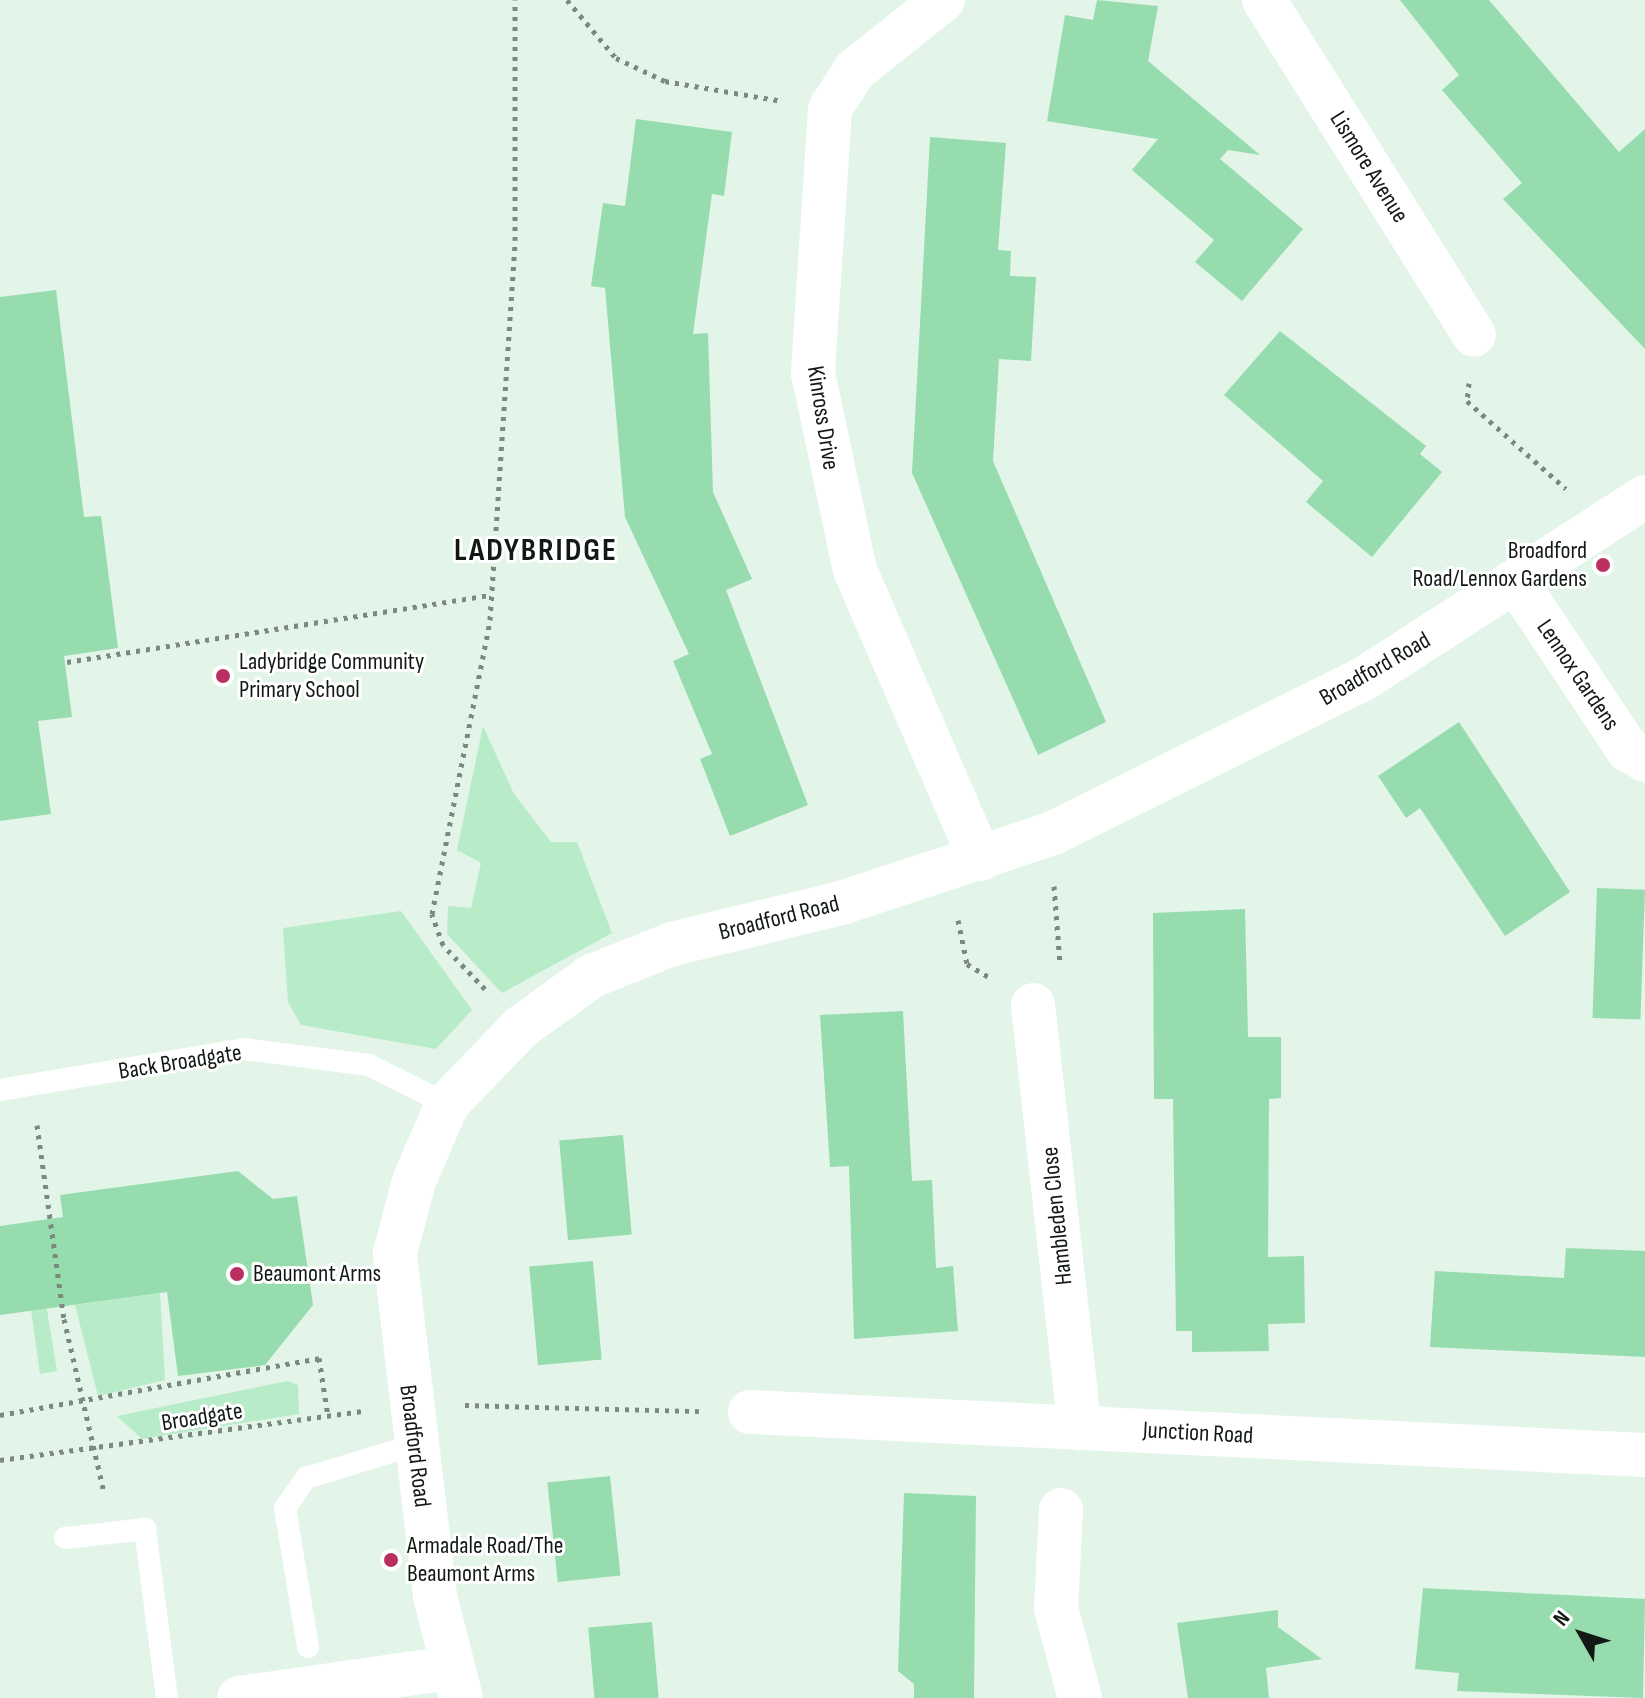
<!DOCTYPE html>
<html>
<head>
<meta charset="utf-8">
<style>
  body { margin:0 }
  #map { position:relative; width:1645px; height:1698px; overflow:hidden; background:#e2f5e8; font-family:"Sofia Sans Condensed",sans-serif }
  div>[style] { position:absolute }
  [style*='--x'] { left:calc(var(--x)*1px); top:calc(var(--y)*1px); width:calc(var(--w)*1px); rotate:calc(var(--a)*1deg) }
  .green>* { inset:0; background:#b8ebc8 }
  .building>* { inset:0; background:#96dcae; transform-origin:0 0 }
  .path>* { height:5px; margin-top:-2.5px; transform-origin:0; background:repeating-linear-gradient(90deg,#7c8980 0 4px,transparent 0 10px) }
  .lane>* { height:22px; margin:-11px; padding:0 11px; transform-origin:11px; border-radius:11px; background:#fff }
  .street>* { height:44px; margin:-22px; padding:0 22px; transform-origin:22px; border-radius:22px; background:#fff }
  .dots>* { width:22px; height:22px; translate:-50% -50%; box-sizing:border-box; border:4px solid #fff; border-radius:50% }
  span { translate:-50% -50%; white-space:nowrap; text-align:center; line-height:1.15; -webkit-text-stroke:6px #fff; paint-order:stroke }
  .street-label { font-size:24px; color:#121914 }
  .poi-label { font-size:24px; color:#121914 }
  .right { translate:-100% -50%; text-align:right }
  .left { translate:0 -50%; text-align:left }
  .district-label { font-size:32px; color:#121914; font-weight:700; letter-spacing:2px }
  .north { position:absolute; left:1541px; top:1594px; width:80px; height:80px; -webkit-text-stroke:6px #fff; paint-order:stroke; rotate:309deg; font-size:22px; font-weight:700; line-height:32px; text-align:center; color:#121914 }
  .north::after { content:''; display:block; margin:auto; width:28px; height:36px; background:#121914; clip-path:polygon(50% 0,100% 100%,50% 72%,0 100%) }
</style>
</head>
<body>
<div id="map">
  <div class="green">
    <div style="clip-path:polygon(483px 726px,514px 794px,551px 842px,577px 842px,612px 933px,502px 993px,447px 934px,448px 906px,471px 908px,481px 863px,457px 850px)"></div>
    <div style="clip-path:polygon(401px 911px,472px 1010px,436px 1049px,301px 1025px,288px 1002px,283px 928px)"></div>
    <div style="clip-path:polygon(34px 1231px,57px 1371px,40px 1374px,21px 1238px)"></div>
    <div style="clip-path:polygon(160px 1293px,165px 1380px,98px 1396px,75px 1305px)"></div>
    <div style="clip-path:polygon(287px 1381px,298px 1385px,299px 1414px,142px 1439px,117px 1416px)"></div>
  </div>
  <div class="building">
    <div style="clip-path:polygon(1097px 0,1158px 6px,1148px 61px,1260px 155px,1228px 150px,1220px 159px,1303px 229px,1242px 301px,1195px 262px,1214px 240px,1132px 170px,1158px 139px,1047px 121px,1065px 15px,1093px 20px)"></div>
    <div style="clip-path:polygon(1400px 0,1489px 0,1619px 152px,1645px 129px,1645px 349px,1503px 199px,1522px 183px,1442px 90px,1459px 75px)"></div>
    <div style="clip-path:polygon(636px 119px,732px 132px,724px 196px,712px 194px,693px 334px,708px 333px,713px 492px,752px 579px,726px 590px,808px 805px,730px 836px,700px 759px,712px 754px,673px 661px,689px 654px,625px 517px,605px 288px,591px 286px,603px 203px,625px 206px)"></div>
    <div style="clip-path:polygon(930px 137px,1006px 143px,998px 250px,1011px 251px,1010px 276px,1036px 277px,1031px 361px,999px 359px,993px 461px,1106px 722px,1038px 755px,912px 473px)"></div>
    <div style="clip-path:polygon(56px 290px,84px 517px,101px 516px,118px 648px,64px 656px,72px 717px,38px 721px,51px 814px,0 821px,0 297px)"></div>
    <div style="clip-path:polygon(1280px 331px,1426px 446px,1420px 454px,1442px 472px,1372px 557px,1306px 502px,1323px 481px,1224px 395px)"></div>
    <div style="clip-path:polygon(1459px 722px,1570px 892px,1505px 936px,1420px 808px,1406px 818px,1378px 776px)"></div>
    <div style="left:1597px;top:888px;width:48px;height:130px;rotate:2deg"></div>
    <div style="clip-path:polygon(1245px 909px,1248px 1037px,1281px 1037px,1281px 1098px,1269px 1099px,1268px 1257px,1304px 1256px,1305px 1323px,1268px 1324px,1269px 1351px,1192px 1352px,1192px 1331px,1176px 1331px,1173px 1099px,1154px 1099px,1153px 913px)"></div>
    <div style="clip-path:polygon(903px 1011px,912px 1181px,932px 1180px,936px 1268px,953px 1266px,958px 1331px,854px 1339px,849px 1166px,830px 1167px,820px 1015px)"></div>
    <div style="left:623px;top:1135px;width:100px;height:64px;rotate:85deg"></div>
    <div style="clip-path:polygon(238px 1171px,273px 1199px,297px 1196px,313px 1305px,265px 1365px,178px 1376px,167px 1292px,0 1315px,0 1226px,63px 1217px,60px 1195px)"></div>
    <div style="clip-path:polygon(1566px 1248px,1645px 1251px,1645px 1357px,1430px 1347px,1435px 1271px,1564px 1278px)"></div>
    <div style="left:593px;top:1261px;width:99px;height:64px;rotate:85deg"></div>
    <div style="left:610px;top:1476px;width:100px;height:63px;rotate:84deg"></div>
    <div style="clip-path:polygon(904px 1493px,976px 1496px,974px 1698px,914px 1698px,914px 1684px,898px 1671px)"></div>
    <div style="clip-path:polygon(1423px 1588px,1645px 1599px,1643px 1698px,1457px 1691px,1459px 1673px,1415px 1669px)"></div>
    <div style="clip-path:polygon(1278px 1610px,1278px 1627px,1322px 1659px,1266px 1668px,1269px 1698px,1188px 1698px,1177px 1623px)"></div>
    <div style="left:652px;top:1622px;width:76px;height:64px;rotate:85deg"></div>
  </div>
  <div class="path">
    <div style="--x:567;--y:0;--w:76;--a:49.8"></div>
    <div style="--x:616;--y:58;--w:54;--a:25.1"></div>
    <div style="--x:665;--y:81;--w:119;--a:9.7"></div>
    <div style="--x:1469;--y:383;--w:18;--a:96"></div>
    <div style="--x:1467;--y:401;--w:132;--a:41.6"></div>
    <div style="--x:67;--y:662;--w:429;--a:-9"></div>
    <div style="--x:1054;--y:886;--w:78;--a:85.6"></div>
    <div style="--x:958;--y:920;--w:45;--a:78.4"></div>
    <div style="--x:967;--y:964;--w:29;--a:31"></div>
    <div style="--x:485;--y:989;--w:61;--a:-133.7"></div>
    <div style="--x:443;--y:945;--w:33;--a:-110"></div>
    <div style="--x:432;--y:914;--w:300;--a:-78.8"></div>
    <div style="--x:490;--y:620;--w:381;--a:-86.2"></div>
    <div style="--x:515;--y:240;--w:240;--a:-90"></div>
    <div style="--x:37;--y:1125;--w:196;--a:82.1"></div>
    <div style="--x:64;--y:1319;--w:178;--a:77"></div>
    <div style="--x:465;--y:1405;--w:234;--a:1.5"></div>
    <div style="--x:0;--y:1415;--w:324;--a:-10.1"></div>
    <div style="--x:319;--y:1358;--w:59;--a:81.2"></div>
    <div style="--x:0;--y:1460;--w:366;--a:-7.7"></div>
  </div>
  <div class="lane">
    <div style="--x:0;--y:1090;--w:247;--a:-9.5"></div>
    <div style="--x:244;--y:1049;--w:126;--a:7.3"></div>
    <div style="--x:369;--y:1065;--w:87;--a:26.6"></div>
    <div style="--x:65;--y:1538;--w:81;--a:-6.4"></div>
    <div style="--x:145;--y:1529;--w:170;--a:82.6"></div>
    <div style="--x:308;--y:1647;--w:141;--a:-99.4"></div>
    <div style="--x:285;--y:1508;--w:37;--a:-55"></div>
    <div style="--x:306;--y:1478;--w:113;--a:-17"></div>
  </div>
  <div class="street">
    <div style="--x:943;--y:0;--w:112;--a:141.5"></div>
    <div style="--x:855;--y:70;--w:46;--a:122.7"></div>
    <div style="--x:830;--y:109;--w:265;--a:93.7"></div>
    <div style="--x:813;--y:373;--w:201;--a:78"></div>
    <div style="--x:855;--y:570;--w:315;--a:66.6"></div>
    <div style="--x:1264;--y:0;--w:395;--a:57.9"></div>
    <div style="--x:1517;--y:583;--w:201;--a:56.4"></div>
    <div style="--x:1628;--y:750;--w:20;--a:30"></div>
    <div style="--x:1033;--y:1005;--w:426;--a:83.7"></div>
    <div style="--x:750;--y:1412;--w:896;--a:2.75"></div>
    <div style="--x:1061;--y:1510;--w:98;--a:92.9"></div>
    <div style="--x:1056;--y:1608;--w:93;--a:75.1"></div>
    <div style="--x:239;--y:1698;--w:214;--a:-8.1"></div>
    <div style="--x:461;--y:1698;--w:105;--a:-104.3"></div>
    <div style="--x:435;--y:1596;--w:345;--a:-96.7"></div>
    <div style="--x:395;--y:1253;--w:74;--a:-75.2"></div>
    <div style="--x:414;--y:1181;--w:84;--a:-66.8"></div>
    <div style="--x:447;--y:1104;--w:107;--a:-46.1"></div>
    <div style="--x:521;--y:1027;--w:87;--a:-35.7"></div>
    <div style="--x:592;--y:976;--w:86;--a:-21.8"></div>
    <div style="--x:672;--y:944;--w:174;--a:-13.6"></div>
    <div style="--x:841;--y:903;--w:221;--a:-18.2"></div>
    <div style="--x:1051;--y:834;--w:351;--a:-26.4"></div>
    <div style="--x:1365;--y:678;--w:333;--a:-32.9"></div>
  </div>
  <div class="dots">
    <div style="left:1603px;top:565px;background:#bb2e60"></div>
    <div style="left:223px;top:676px;background:#bb2e60"></div>
    <div style="left:237px;top:1274px;background:#bb2e60"></div>
    <div style="left:391px;top:1560px;background:#bb2e60"></div>
  </div>
  <div class="street-label">
    <span style="left:1369px;top:167px;rotate:58deg">Lismore Avenue</span>
    <span style="left:823px;top:418px;rotate:81deg">Kinross Drive</span>
    <span style="left:1375px;top:669px;rotate:-30deg">Broadford Road</span>
    <span style="left:1578px;top:675px;rotate:56deg">Lennox Gardens</span>
    <span style="left:779px;top:918px;rotate:-14deg">Broadford Road</span>
    <span style="left:180px;top:1062px;rotate:-9deg">Back Broadgate</span>
    <span style="left:1057px;top:1216px;rotate:-96deg">Hambleden Close</span>
    <span style="left:202px;top:1417px;rotate:-9deg">Broadgate</span>
    <span style="left:1198px;top:1433px;rotate:3deg">Junction Road</span>
    <span style="left:415px;top:1446px;rotate:83deg">Broadford Road</span>
  </div>
  <div class="poi-label">
    <span class="right" style="left:1587px;top:565px">Broadford<br>Road/Lennox Gardens</span>
    <span class="left" style="left:239px;top:676px">Ladybridge Community<br>Primary School</span>
    <span class="left" style="left:253px;top:1274px">Beaumont Arms</span>
    <span class="left" style="left:407px;top:1560px">Armadale Road/The<br>Beaumont Arms</span>
  </div>
  <div class="district-label">
    <span style="left:536px;top:551px">LADYBRIDGE</span>
  </div>
  <div class="north">N</div>
</div>
</body>
</html>
